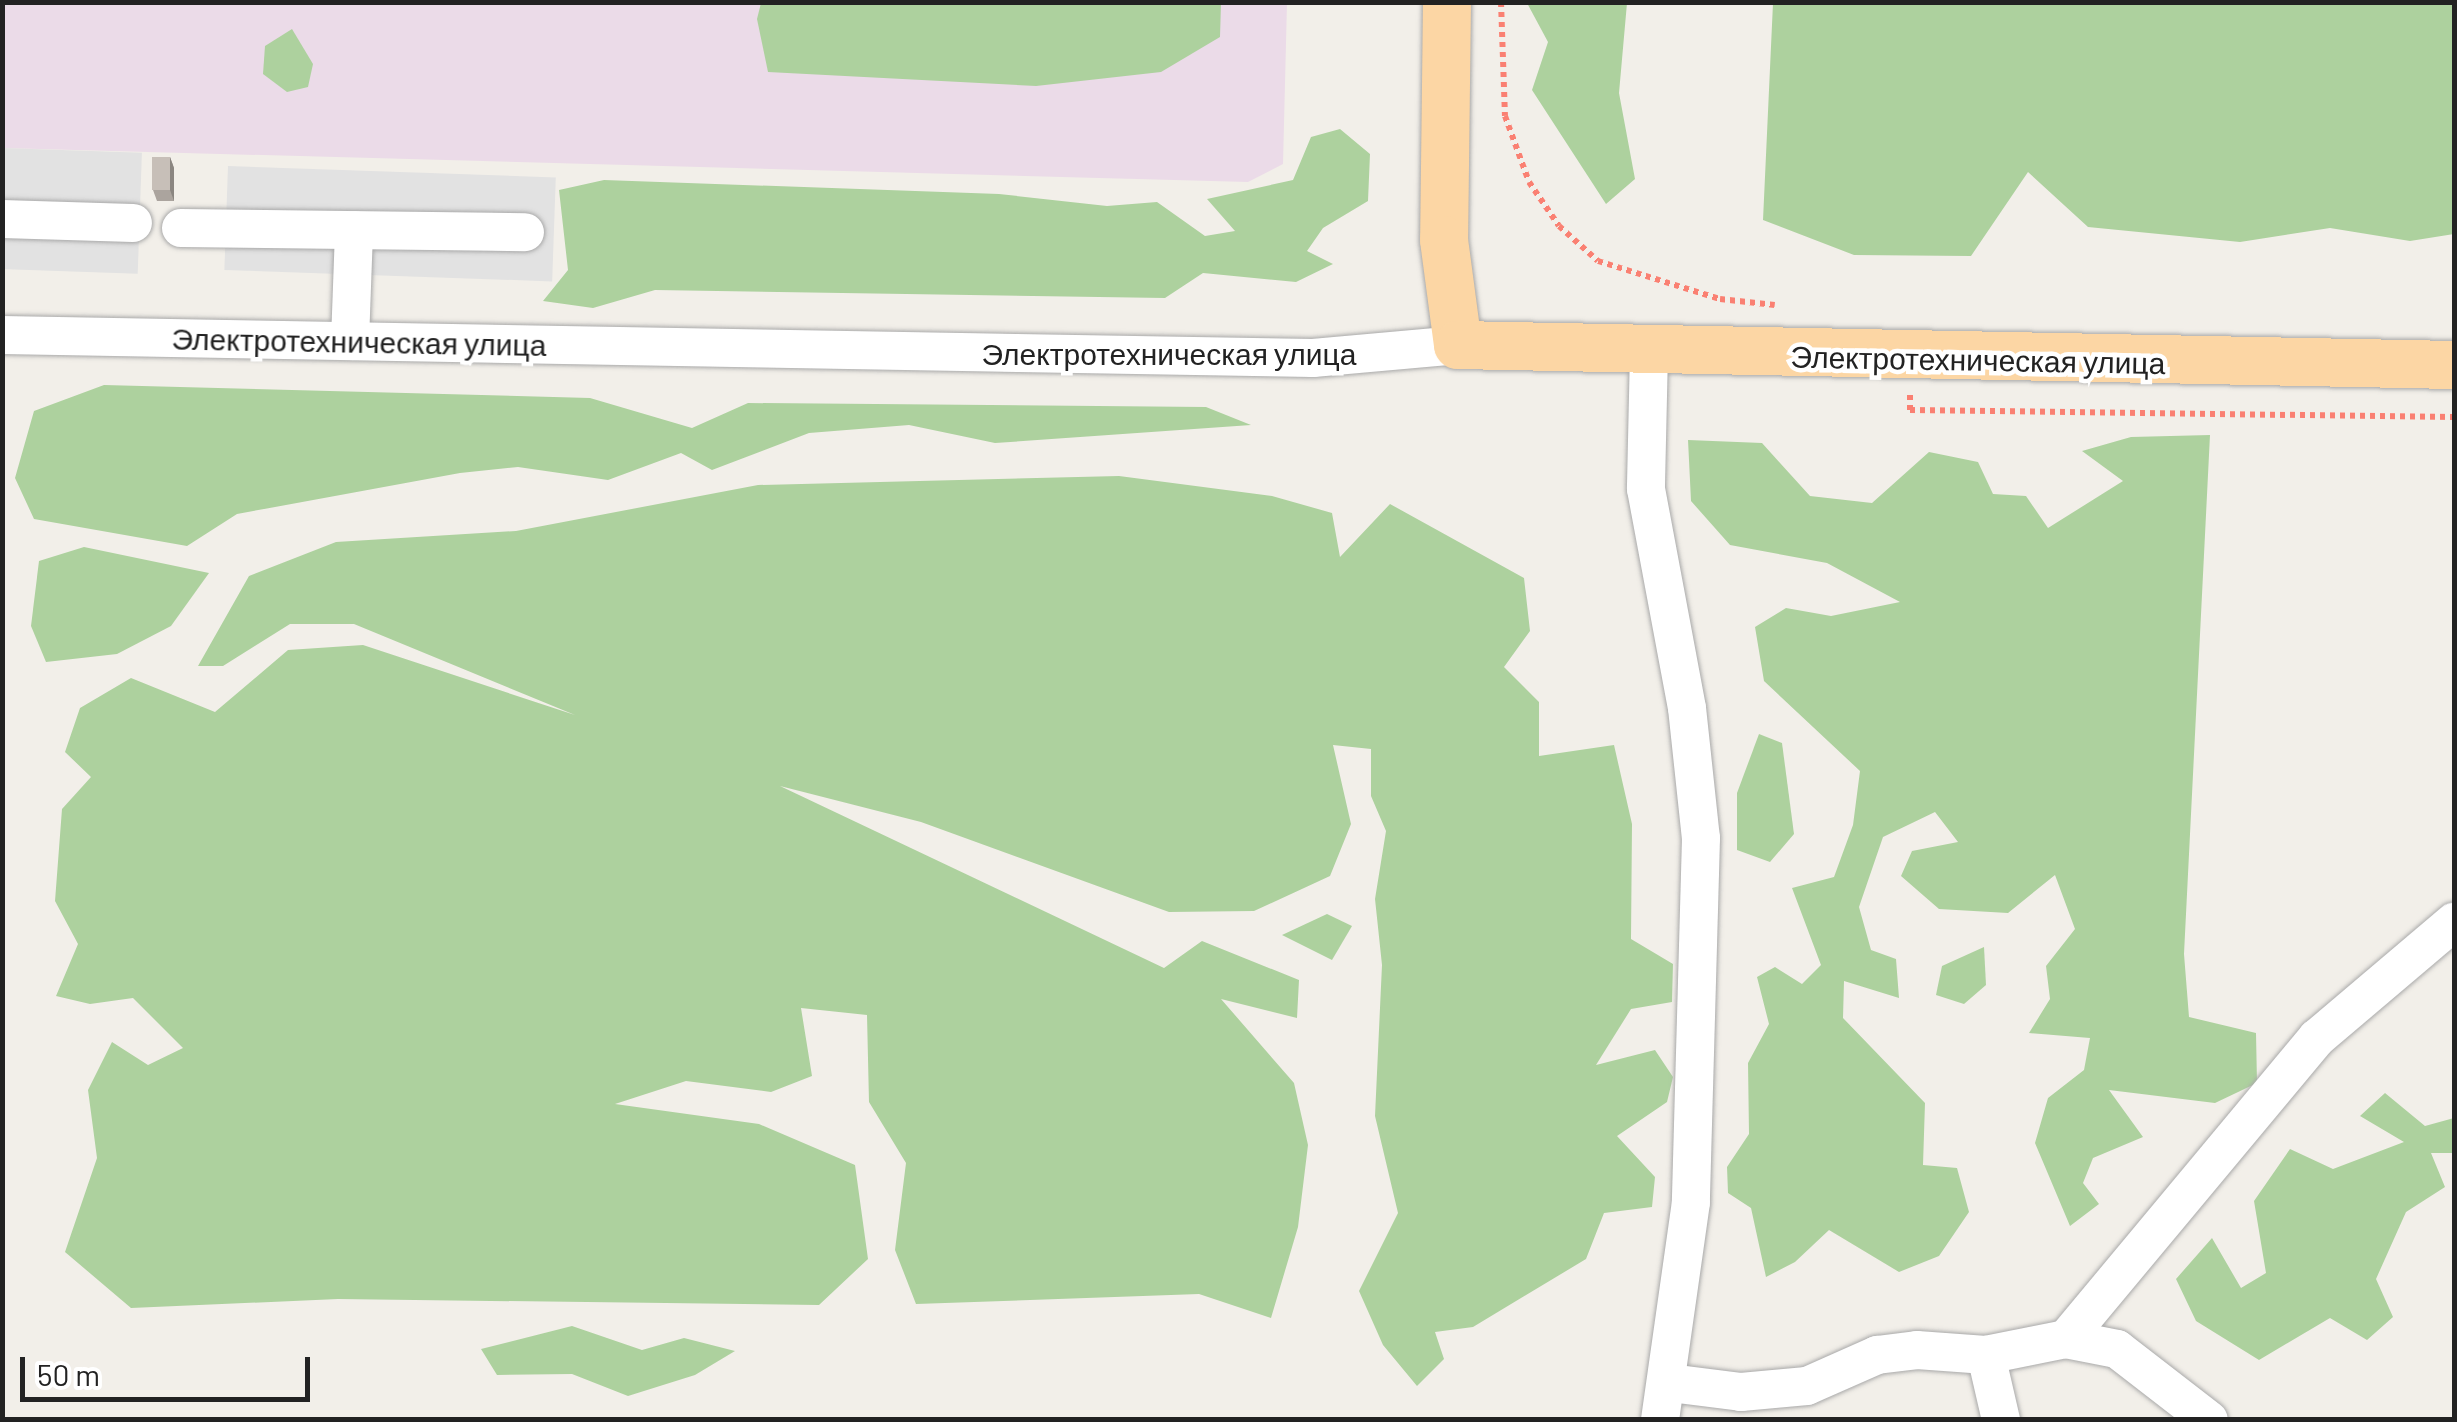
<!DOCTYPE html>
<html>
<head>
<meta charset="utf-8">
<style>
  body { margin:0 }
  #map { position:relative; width:2457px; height:1422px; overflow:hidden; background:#f2efe9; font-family:Barlow,sans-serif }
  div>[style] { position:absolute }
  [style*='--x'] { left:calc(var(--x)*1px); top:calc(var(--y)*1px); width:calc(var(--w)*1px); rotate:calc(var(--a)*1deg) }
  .industrial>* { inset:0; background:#ebdbe8 }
  .forest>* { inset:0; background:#add19e }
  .parking>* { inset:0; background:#e2e2e2; transform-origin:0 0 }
  .path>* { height:6px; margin-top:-3px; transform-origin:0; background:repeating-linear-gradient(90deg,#fa8072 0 5px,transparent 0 10px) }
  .roads { filter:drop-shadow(0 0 2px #a9a9a9) drop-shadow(0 0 2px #a9a9a9) }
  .minor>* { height:38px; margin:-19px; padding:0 19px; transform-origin:19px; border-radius:19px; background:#fff }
  .major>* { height:48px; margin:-24px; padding:0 24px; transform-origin:24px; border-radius:24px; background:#fcd6a4 }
  .wall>* { inset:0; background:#aba49e }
  .shaded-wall>* { inset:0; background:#8b8681 }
  .building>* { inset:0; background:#c7bfb8; transform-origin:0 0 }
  span { translate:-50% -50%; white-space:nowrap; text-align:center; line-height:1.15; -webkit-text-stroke:9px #fff; paint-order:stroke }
  .street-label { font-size:30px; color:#222 }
  .frame { position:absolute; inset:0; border:5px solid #222; pointer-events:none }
  .scale { position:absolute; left:20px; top:1357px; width:290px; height:45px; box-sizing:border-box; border:5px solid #222; border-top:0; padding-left:12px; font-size:30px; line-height:35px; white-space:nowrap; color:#222; -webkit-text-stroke:8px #fff; paint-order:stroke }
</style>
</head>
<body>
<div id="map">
  <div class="industrial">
    <div style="clip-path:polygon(3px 3px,1287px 3px,1283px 164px,1248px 182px,3px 148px)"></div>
  </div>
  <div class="forest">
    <div style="clip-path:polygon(761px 3px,1221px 3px,1220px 37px,1161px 72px,1036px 86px,768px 72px,757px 19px)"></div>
    <div style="clip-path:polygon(1527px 3px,1627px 3px,1619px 93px,1635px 179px,1606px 204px,1532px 90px,1548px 42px)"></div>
    <div style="clip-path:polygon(1773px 3px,2454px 3px,2454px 234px,2410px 241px,2330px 228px,2240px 242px,2088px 227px,2028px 172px,1971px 256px,1854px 255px,1763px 220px)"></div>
    <div style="clip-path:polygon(292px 29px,313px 64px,308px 87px,287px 92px,263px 74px,265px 46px)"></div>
    <div style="clip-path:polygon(1340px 129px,1370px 154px,1368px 201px,1323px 228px,1307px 251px,1333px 264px,1296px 282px,1203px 273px,1165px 298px,655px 290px,593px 308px,543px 301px,568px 270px,559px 190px,604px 180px,999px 194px,1107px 206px,1157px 202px,1205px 236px,1235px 231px,1207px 199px,1293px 180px,1311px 137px)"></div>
    <div style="clip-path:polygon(104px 385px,590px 398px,692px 428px,748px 403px,1206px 407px,1251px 425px,995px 443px,909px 425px,809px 433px,712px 470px,681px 453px,608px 480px,518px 467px,460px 473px,237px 514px,187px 546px,34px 519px,15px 478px,34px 411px)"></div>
    <div style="clip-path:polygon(2210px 435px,2184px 954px,2189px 1017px,2256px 1033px,2257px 1083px,2215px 1103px,2109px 1090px,2143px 1137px,2093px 1158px,2083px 1183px,2099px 1204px,2070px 1226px,2035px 1143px,2048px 1098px,2084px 1070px,2090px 1038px,2029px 1033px,2050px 999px,2046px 966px,2075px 929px,2055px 875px,2008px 913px,1939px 909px,1901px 876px,1912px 851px,1958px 842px,1935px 812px,1883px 837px,1859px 907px,1871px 950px,1896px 959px,1899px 998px,1844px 981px,1843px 1018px,1925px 1103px,1923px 1165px,1957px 1168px,1969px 1212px,1939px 1256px,1899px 1272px,1829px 1230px,1795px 1262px,1766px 1277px,1751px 1208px,1728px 1193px,1727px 1167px,1749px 1134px,1748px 1063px,1769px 1024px,1757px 977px,1775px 967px,1802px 984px,1821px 965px,1792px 888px,1834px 877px,1853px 825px,1860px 771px,1764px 681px,1755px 627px,1786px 608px,1831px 616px,1900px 602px,1827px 563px,1730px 545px,1691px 501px,1688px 440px,1762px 443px,1810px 496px,1872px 503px,1929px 452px,1978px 462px,1993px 494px,2026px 496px,2048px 528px,2123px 481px,2082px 451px,2131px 437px)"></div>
    <div style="clip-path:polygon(1119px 476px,1272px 496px,1332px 513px,1340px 557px,1390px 504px,1524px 578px,1530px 631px,1504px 667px,1539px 702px,1539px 756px,1614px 745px,1632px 824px,1631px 939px,1673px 964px,1672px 1002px,1631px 1009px,1596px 1065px,1655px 1050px,1673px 1077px,1667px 1102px,1617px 1136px,1655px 1177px,1652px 1207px,1604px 1213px,1586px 1259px,1473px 1327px,1435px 1332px,1444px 1359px,1417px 1386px,1383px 1345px,1359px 1291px,1398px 1213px,1375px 1116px,1382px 965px,1375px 899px,1386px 831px,1371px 796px,1371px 749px,1333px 745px,1351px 824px,1330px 876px,1254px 911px,1169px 912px,921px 822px,780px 786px,1164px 968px,1202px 941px,1299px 980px,1297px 1018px,1221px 999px,1294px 1083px,1308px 1145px,1298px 1227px,1271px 1318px,1199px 1294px,916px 1304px,895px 1250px,906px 1163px,869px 1102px,867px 1015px,801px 1008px,812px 1076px,771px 1092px,686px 1081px,615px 1104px,759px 1124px,855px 1165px,868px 1259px,819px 1305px,338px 1299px,131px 1308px,65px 1252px,97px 1158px,88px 1090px,112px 1042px,148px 1065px,183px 1048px,133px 998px,90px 1004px,56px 996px,78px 944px,55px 901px,62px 809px,91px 777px,65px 752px,80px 708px,131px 678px,215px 712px,288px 650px,363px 645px,575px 715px,354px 624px,290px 624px,223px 666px,198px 666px,249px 576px,336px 542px,516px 531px,758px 485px)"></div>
    <div style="clip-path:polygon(84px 547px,209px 573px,171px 626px,117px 654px,46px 662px,31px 626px,39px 561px)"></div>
    <div style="clip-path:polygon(1759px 734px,1782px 743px,1794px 834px,1770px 862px,1737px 850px,1737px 793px)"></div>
    <div style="clip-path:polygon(1327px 914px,1352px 926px,1332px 960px,1282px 935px)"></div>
    <div style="clip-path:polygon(1984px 947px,1986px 985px,1964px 1004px,1936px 995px,1942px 966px)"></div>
    <div style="clip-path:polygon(2385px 1093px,2425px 1126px,2454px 1118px,2454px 1153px,2431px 1153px,2445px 1187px,2406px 1212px,2376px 1279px,2393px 1317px,2367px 1340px,2330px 1318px,2259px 1360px,2196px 1321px,2176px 1279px,2212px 1238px,2241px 1288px,2266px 1273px,2254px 1201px,2290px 1149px,2333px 1169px,2404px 1142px,2360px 1116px)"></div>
    <div style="clip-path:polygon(572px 1326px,642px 1350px,684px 1338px,735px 1351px,695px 1375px,628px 1396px,572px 1374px,497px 1375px,481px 1349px)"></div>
  </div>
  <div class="parking">
    <div style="left:3px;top:148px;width:139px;height:121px;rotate:2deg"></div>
    <div style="left:228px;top:166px;width:328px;height:104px;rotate:2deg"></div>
  </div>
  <div class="path">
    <div style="--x:1501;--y:2;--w:114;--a:88"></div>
    <div style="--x:1505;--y:116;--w:70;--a:70"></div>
    <div style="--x:1529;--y:182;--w:53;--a:55.7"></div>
    <div style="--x:1559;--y:226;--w:52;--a:41.9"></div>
    <div style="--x:1598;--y:261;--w:128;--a:17.3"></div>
    <div style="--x:1720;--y:299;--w:55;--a:6.2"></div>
    <div style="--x:1910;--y:395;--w:15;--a:90"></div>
    <div style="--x:1910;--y:410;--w:544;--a:0.74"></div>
  </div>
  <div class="roads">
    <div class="minor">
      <div style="--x:2;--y:219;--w:131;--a:1.7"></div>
      <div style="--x:181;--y:228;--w:344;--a:0.7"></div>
      <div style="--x:2;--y:335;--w:1311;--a:1.01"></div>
      <div style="--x:1313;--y:358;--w:146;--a:-5.1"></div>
      <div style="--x:350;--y:341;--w:111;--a:-87.9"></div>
      <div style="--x:1649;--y:352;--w:137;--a:91.3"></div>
      <div style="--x:1646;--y:489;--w:223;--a:79.4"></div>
      <div style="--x:1687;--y:708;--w:131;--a:83.9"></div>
      <div style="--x:1701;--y:838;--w:364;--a:91.6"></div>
      <div style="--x:1691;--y:1202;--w:220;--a:98.1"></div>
      <div style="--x:2066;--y:1339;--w:392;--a:-50.2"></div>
      <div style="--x:2317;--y:1038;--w:180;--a:-40.3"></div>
      <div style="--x:1986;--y:1355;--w:67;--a:77"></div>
      <div style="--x:1670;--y:1383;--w:72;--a:7.2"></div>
      <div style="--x:1741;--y:1392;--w:66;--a:-5.2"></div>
      <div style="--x:1807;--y:1386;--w:77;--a:-23.9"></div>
      <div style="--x:1877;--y:1355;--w:40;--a:-7.1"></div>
      <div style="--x:1917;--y:1350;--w:69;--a:4.1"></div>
      <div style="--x:1986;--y:1355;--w:82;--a:-11.3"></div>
      <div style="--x:2066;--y:1339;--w:52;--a:11.1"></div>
      <div style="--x:2117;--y:1349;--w:116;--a:37.7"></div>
    </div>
    <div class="major">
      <div style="--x:1447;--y:2;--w:238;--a:90.7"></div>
      <div style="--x:1444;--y:240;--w:106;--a:82.4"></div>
      <div style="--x:1458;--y:345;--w:996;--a:1.15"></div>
    </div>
  </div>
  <div class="wall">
    <div style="clip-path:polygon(170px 157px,174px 168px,174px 201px,157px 201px,153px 190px)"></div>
  </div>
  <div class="shaded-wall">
    <div style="clip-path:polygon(170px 157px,174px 168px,174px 201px,170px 190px)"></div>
  </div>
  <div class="building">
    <div style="left:152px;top:157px;width:18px;height:33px"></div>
  </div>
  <div class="street-label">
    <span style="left:359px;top:341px;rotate:1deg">Электротехническая улица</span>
    <span style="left:1169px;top:353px">Электротехническая улица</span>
    <span style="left:1978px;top:359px;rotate:1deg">Электротехническая улица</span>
  </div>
  <div class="frame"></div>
  <div class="scale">50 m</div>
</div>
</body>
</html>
